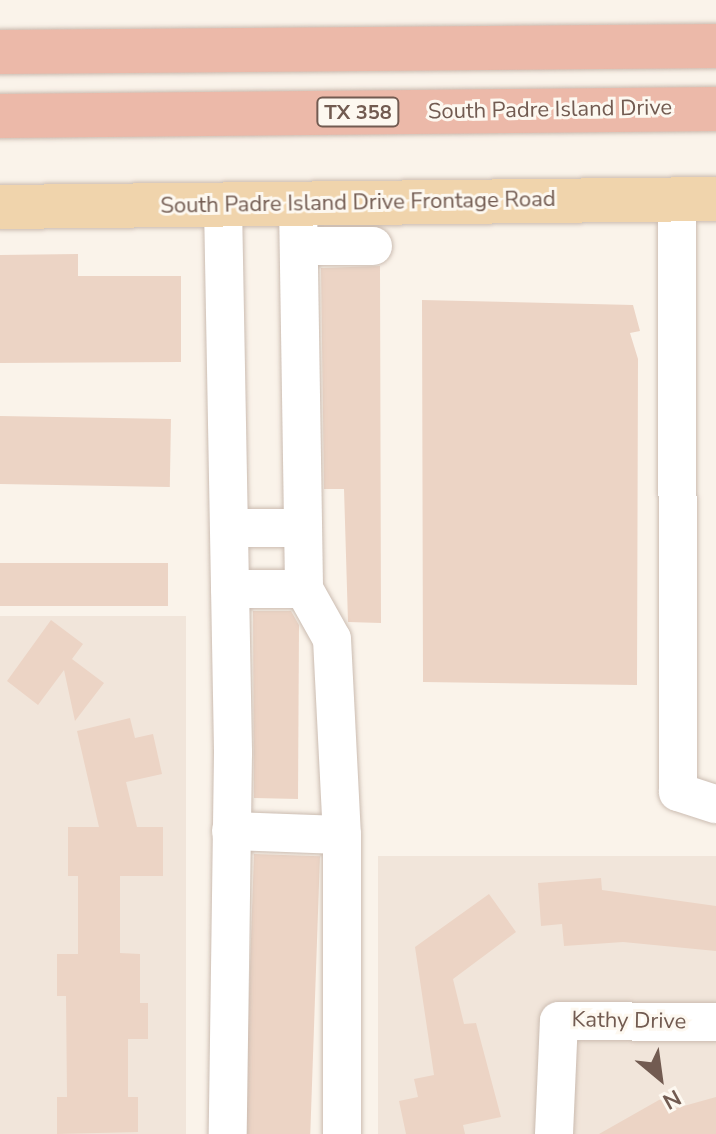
<!DOCTYPE html>
<html>
<head>
<meta charset="utf-8">
<style>
  body { margin:0 }
  #map { position:relative; width:716px; height:1134px; overflow:hidden; background:#faf3ea; font-family:"Nunito Sans",sans-serif }
  div>[style] { position:absolute }
  [style*='--x'] { left:calc(var(--x)*1px); top:calc(var(--y)*1px); width:calc(var(--w)*1px); rotate:calc(var(--a)*1deg) }
  .residential>* { inset:0; background:#f1e5da; transform-origin:0 0 }
  .building>* { inset:0; background:#ecd4c5; transform-origin:0 0 }
  .roads { filter:drop-shadow(0 0 2px #cbbcb1) drop-shadow(0 0 2px #cbbcb1) }
  .minor>* { height:38px; margin:-19px; padding:0 19px; transform-origin:19px; border-radius:19px; background:#fff }
  .major>* { height:44px; margin:-22px; padding:0 22px; transform-origin:22px; border-radius:22px; background:#f0d4ac }
  .highway>* { height:44px; margin:-22px; padding:0 22px; transform-origin:22px; border-radius:22px; background:#ecb9a9 }
  span { translate:-50% -50%; white-space:nowrap; text-align:center; line-height:1.15; -webkit-text-stroke:6px #fdf8f0; paint-order:stroke }
  .shield-label span { padding:2px 6px; background:#fdf8f0; border:2px solid; border-radius:6px; -webkit-text-stroke-width:0 }
  .shield-label { font-size:20px; color:#725b51; font-weight:700 }
  .street-label { font-size:22px; color:#725b51 }
  .north { position:absolute; left:620px; top:1038px; width:80px; height:80px; -webkit-text-stroke:6px #fdf8f0; paint-order:stroke; rotate:151deg; font-size:22px; font-weight:700; line-height:32px; text-align:center; color:#725b51 }
  .north::after { content:''; display:block; margin:auto; width:28px; height:36px; background:#725b51; clip-path:polygon(50% 0,100% 100%,50% 72%,0 100%) }
</style>
</head>
<body>
<div id="map">
  <div class="residential">
    <div style="left:0;top:616px;width:186px;height:518px"></div>
    <div style="left:716px;top:856px;width:278px;height:338px;rotate:90deg"></div>
  </div>
  <div class="building">
    <div style="clip-path:polygon(78px 254px,78px 276px,181px 276px,181px 362px,0 363px,0 255px)"></div>
    <div style="clip-path:polygon(380px 266px,381px 623px,348px 622px,344px 489px,324px 489px,321px 268px)"></div>
    <div style="clip-path:polygon(422px 300px,633px 305px,640px 331px,630px 333px,638px 359px,637px 685px,423px 682px)"></div>
    <div style="left:0;top:416px;width:171px;height:68px;rotate:1deg"></div>
    <div style="left:168px;top:563px;width:43px;height:168px;rotate:90deg"></div>
    <div style="clip-path:polygon(253px 611px,291px 611px,299px 625px,298px 799px,254px 798px)"></div>
    <div style="clip-path:polygon(51px 620px,83px 644px,72px 659px,104px 683px,75px 721px,64px 670px,38px 705px,7px 681px)"></div>
    <div style="clip-path:polygon(130px 718px,135px 738px,153px 734px,162px 774px,126px 782px,137px 827px,163px 827px,163px 876px,120px 876px,120px 953px,140px 954px,140px 1003px,148px 1003px,148px 1039px,128px 1039px,128px 1097px,138px 1097px,138px 1132px,57px 1134px,57px 1097px,67px 1097px,66px 996px,57px 996px,57px 954px,78px 954px,78px 876px,68px 876px,68px 827px,99px 827px,77px 731px)"></div>
    <div style="left:254px;top:854px;width:66px;height:280px;rotate:2deg"></div>
    <div style="clip-path:polygon(601px 878px,602px 890px,716px 906px,716px 951px,623px 942px,564px 946px,562px 924px,541px 926px,538px 883px)"></div>
    <div style="clip-path:polygon(489px 894px,516px 932px,453px 979px,464px 1024px,476px 1023px,501px 1117px,463px 1125px,465px 1134px,406px 1134px,399px 1101px,418px 1097px,414px 1079px,434px 1075px,415px 947px)"></div>
    <div style="clip-path:polygon(666px 1096px,673px 1109px,716px 1097px,716px 1134px,599px 1134px)"></div>
  </div>
  <div class="roads">
    <div class="minor">
      <div style="--x:677;--y:200;--w:592;--a:89.9"></div>
      <div style="--x:678;--y:792;--w:40;--a:18"></div>
      <div style="--x:298;--y:204;--w:385;--a:89.1"></div>
      <div style="--x:304;--y:589;--w:57;--a:60.8"></div>
      <div style="--x:332;--y:639;--w:196;--a:87.1"></div>
      <div style="--x:342;--y:835;--w:299;--a:90"></div>
      <div style="--x:223;--y:205;--w:548;--a:88.95"></div>
      <div style="--x:233;--y:753;--w:381;--a:90.8"></div>
      <div style="--x:299;--y:246;--w:74;--a:0"></div>
      <div style="--x:229;--y:528;--w:74;--a:0"></div>
      <div style="--x:230;--y:589;--w:74;--a:0"></div>
      <div style="--x:231;--y:831;--w:111;--a:2.1"></div>
      <div style="--x:554;--y:1134;--w:113;--a:-87.5"></div>
      <div style="--x:559;--y:1021;--w:157;--a:0.4"></div>
    </div>
    <div class="major">
      <div style="--x:0;--y:207;--w:716;--a:-0.64"></div>
    </div>
    <div class="highway">
      <div style="--x:0;--y:52;--w:716;--a:-0.48"></div>
      <div style="--x:0;--y:116;--w:716;--a:-0.56"></div>
    </div>
  </div>
  <div class="shield-label">
    <span style="left:358px;top:112px">TX 358</span>
  </div>
  <div class="street-label">
    <span style="left:550px;top:110px;rotate:-1deg">South Padre Island Drive</span>
    <span style="left:358px;top:203px;rotate:-1deg">South Padre Island Drive Frontage Road</span>
    <span style="left:629px;top:1021px;rotate:1deg">Kathy Drive</span>
  </div>
  <div class="north">N</div>
</div>
</body>
</html>
